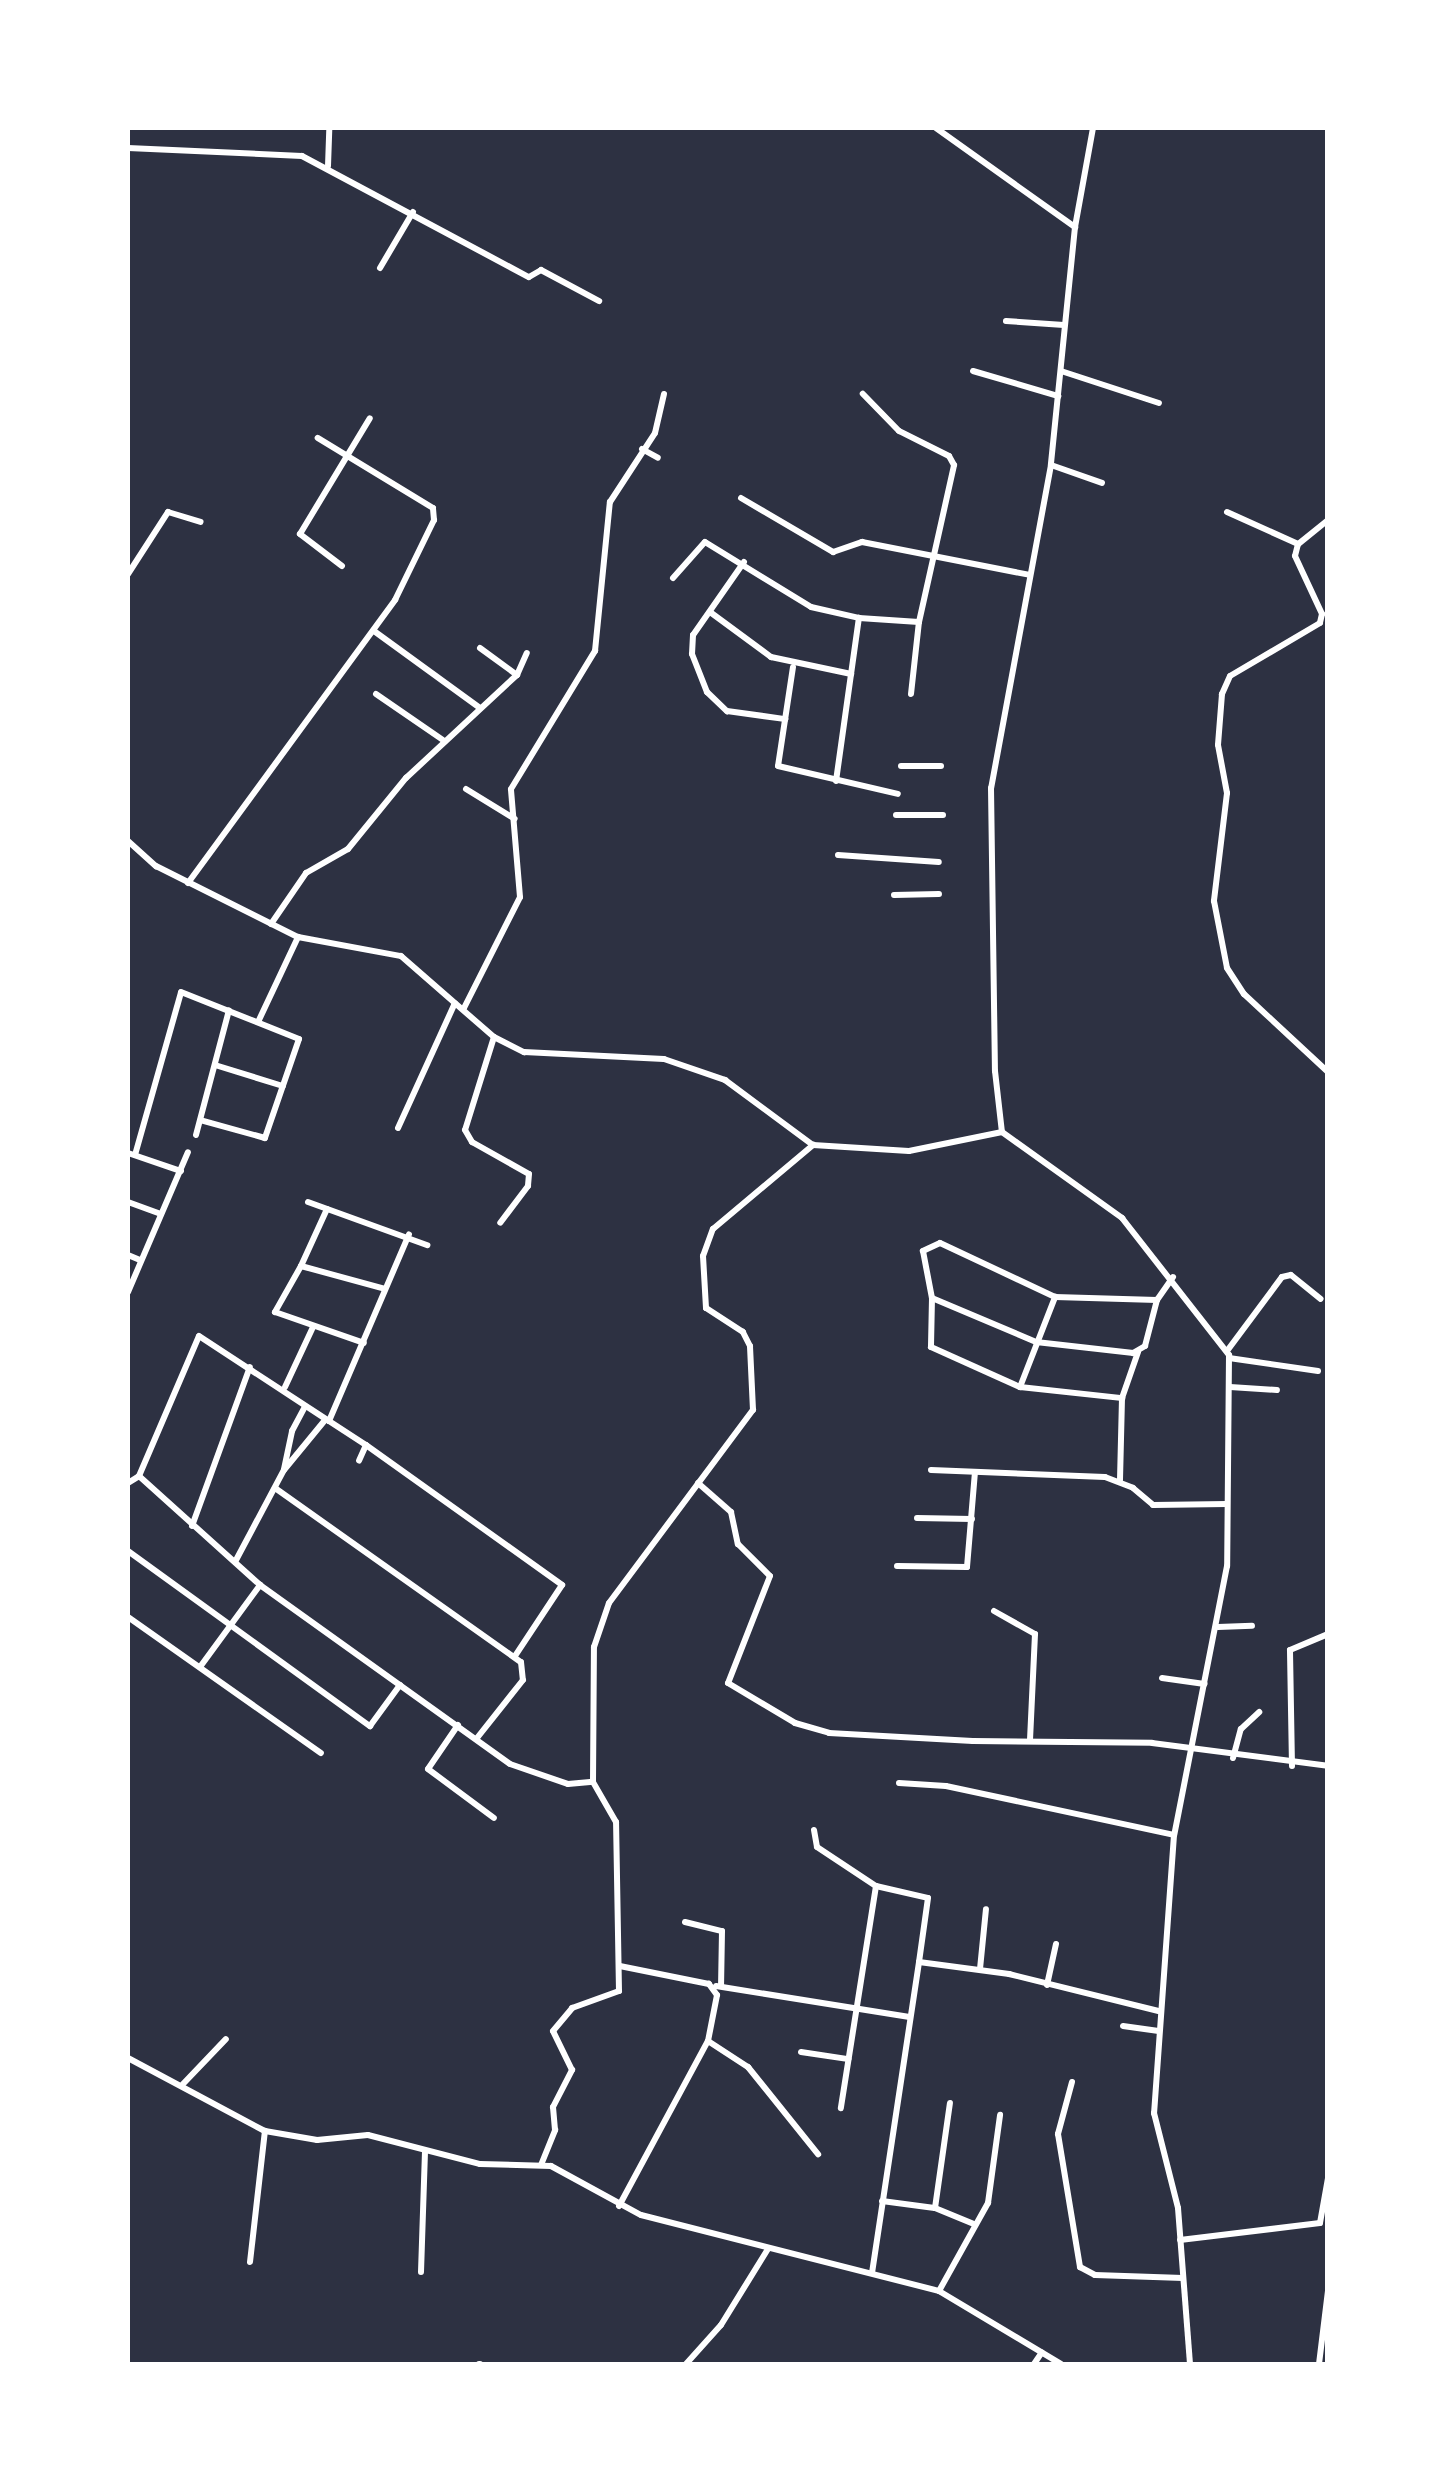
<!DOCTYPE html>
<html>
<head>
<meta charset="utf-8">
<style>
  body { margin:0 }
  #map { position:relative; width:1455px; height:2492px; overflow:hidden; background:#2d3142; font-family:Overpass,sans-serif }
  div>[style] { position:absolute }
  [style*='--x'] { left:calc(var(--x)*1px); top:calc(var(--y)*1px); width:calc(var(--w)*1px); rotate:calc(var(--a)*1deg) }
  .minor>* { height:6px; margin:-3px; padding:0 3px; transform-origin:3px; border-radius:3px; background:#fff }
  span { translate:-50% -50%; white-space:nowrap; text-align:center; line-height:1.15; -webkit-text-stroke:8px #fff; paint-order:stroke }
  .frame { position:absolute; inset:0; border:130px solid #fff; pointer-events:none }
</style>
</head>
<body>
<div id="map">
  <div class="minor">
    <div style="--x:936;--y:128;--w:171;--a:35.5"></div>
    <div style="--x:1093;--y:128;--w:101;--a:100.3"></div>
    <div style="--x:1075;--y:227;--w:239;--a:95.8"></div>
    <div style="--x:1051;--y:465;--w:329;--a:100.5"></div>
    <div style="--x:991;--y:788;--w:283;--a:89.2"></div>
    <div style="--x:995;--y:1071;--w:61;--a:83.5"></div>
    <div style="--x:1002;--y:1132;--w:148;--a:35.6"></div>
    <div style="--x:1122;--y:1218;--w:174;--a:52"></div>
    <div style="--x:1229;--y:1355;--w:211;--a:90.5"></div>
    <div style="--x:1227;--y:1566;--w:274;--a:101.1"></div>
    <div style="--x:1174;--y:1835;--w:279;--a:94.1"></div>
    <div style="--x:1154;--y:2113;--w:98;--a:75.8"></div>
    <div style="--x:1178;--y:2208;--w:156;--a:85.6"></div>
    <div style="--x:128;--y:148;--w:174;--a:2.6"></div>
    <div style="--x:302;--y:156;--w:257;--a:28.1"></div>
    <div style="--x:529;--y:277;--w:14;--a:-30"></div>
    <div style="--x:541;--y:270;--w:66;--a:28.1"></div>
    <div style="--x:328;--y:166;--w:38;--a:-88"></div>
    <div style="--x:1328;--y:195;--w:12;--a:90"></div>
    <div style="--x:380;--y:268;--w:65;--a:-59.5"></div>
    <div style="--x:1006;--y:321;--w:58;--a:3.9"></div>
    <div style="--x:973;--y:371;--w:89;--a:16.4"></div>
    <div style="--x:1061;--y:371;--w:103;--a:18.1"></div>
    <div style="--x:642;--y:449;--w:18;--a:29"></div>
    <div style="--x:1051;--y:465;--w:54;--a:19.4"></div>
    <div style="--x:741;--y:498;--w:107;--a:30.4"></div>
    <div style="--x:833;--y:552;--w:31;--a:-19"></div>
    <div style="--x:862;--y:542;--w:171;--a:11.1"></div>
    <div style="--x:1227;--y:512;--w:78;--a:24.3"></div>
    <div style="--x:1328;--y:520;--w:38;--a:141"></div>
    <div style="--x:1298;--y:544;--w:12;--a:104"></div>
    <div style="--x:1295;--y:556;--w:64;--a:65"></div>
    <div style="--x:1322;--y:614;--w:9;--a:103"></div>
    <div style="--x:1320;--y:623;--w:104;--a:149.5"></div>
    <div style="--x:1230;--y:676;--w:20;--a:114"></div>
    <div style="--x:1222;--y:694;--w:51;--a:94.5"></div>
    <div style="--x:1218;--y:745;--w:49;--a:79.4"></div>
    <div style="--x:1227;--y:793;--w:109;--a:96.9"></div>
    <div style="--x:1214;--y:901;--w:68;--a:79"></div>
    <div style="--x:1227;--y:968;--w:31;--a:57"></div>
    <div style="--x:1244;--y:994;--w:115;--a:42.9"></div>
    <div style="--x:744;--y:562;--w:89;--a:124.9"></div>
    <div style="--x:693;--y:635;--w:19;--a:93"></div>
    <div style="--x:692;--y:654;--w:41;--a:68.5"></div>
    <div style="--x:707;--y:692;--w:28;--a:44"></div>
    <div style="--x:727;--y:711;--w:59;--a:7.9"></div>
    <div style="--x:342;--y:566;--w:53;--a:-142.7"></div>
    <div style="--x:300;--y:534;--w:135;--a:-58.9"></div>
    <div style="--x:128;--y:574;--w:74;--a:-57.2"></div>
    <div style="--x:168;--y:512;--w:34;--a:17"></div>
    <div style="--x:673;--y:578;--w:48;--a:-48.4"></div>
    <div style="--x:705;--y:542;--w:124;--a:31.5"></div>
    <div style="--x:811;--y:607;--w:49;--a:12.9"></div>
    <div style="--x:710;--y:612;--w:76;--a:36.4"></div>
    <div style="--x:771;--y:657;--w:82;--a:12"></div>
    <div style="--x:374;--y:631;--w:131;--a:36"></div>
    <div style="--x:480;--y:648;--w:46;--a:36.1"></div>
    <div style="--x:793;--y:667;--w:100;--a:98.6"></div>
    <div style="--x:778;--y:766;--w:123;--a:13.1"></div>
    <div style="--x:376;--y:694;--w:81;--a:34.5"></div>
    <div style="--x:911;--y:694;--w:72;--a:-83.7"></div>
    <div style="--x:901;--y:766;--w:40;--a:0"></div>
    <div style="--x:836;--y:781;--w:165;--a:-82"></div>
    <div style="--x:859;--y:618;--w:60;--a:3.8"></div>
    <div style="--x:919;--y:622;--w:161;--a:-77.4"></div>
    <div style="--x:954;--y:465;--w:10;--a:-119"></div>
    <div style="--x:949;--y:456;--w:56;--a:-153.4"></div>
    <div style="--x:899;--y:431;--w:52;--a:-134.2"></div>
    <div style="--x:466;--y:789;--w:57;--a:31.5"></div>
    <div style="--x:896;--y:815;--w:47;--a:0"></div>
    <div style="--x:128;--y:841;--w:38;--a:42"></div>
    <div style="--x:156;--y:866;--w:159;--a:26.6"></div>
    <div style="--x:298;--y:937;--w:105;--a:10.5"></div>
    <div style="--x:401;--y:956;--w:123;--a:41.1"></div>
    <div style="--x:494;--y:1037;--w:34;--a:27"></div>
    <div style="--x:524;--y:1052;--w:140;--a:2.9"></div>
    <div style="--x:664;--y:1059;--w:65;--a:19"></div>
    <div style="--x:725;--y:1080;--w:109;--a:36.5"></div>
    <div style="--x:813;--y:1145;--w:96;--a:3.6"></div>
    <div style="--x:909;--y:1151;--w:95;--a:-11.5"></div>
    <div style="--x:838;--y:855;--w:101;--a:4"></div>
    <div style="--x:188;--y:883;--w:351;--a:-53.8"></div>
    <div style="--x:395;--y:600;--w:89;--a:-64"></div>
    <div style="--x:434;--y:520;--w:12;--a:-95"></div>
    <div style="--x:433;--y:508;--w:135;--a:-148.7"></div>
    <div style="--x:894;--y:895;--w:45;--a:-1.3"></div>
    <div style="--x:271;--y:924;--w:62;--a:-55.5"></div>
    <div style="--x:306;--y:873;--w:48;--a:-29.7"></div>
    <div style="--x:348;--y:849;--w:92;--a:-50.8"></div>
    <div style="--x:406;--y:778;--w:151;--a:-42.9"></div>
    <div style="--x:517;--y:675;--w:24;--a:-66"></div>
    <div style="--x:464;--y:1008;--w:124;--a:-63.2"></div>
    <div style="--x:520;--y:897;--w:108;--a:-94.8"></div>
    <div style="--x:511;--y:789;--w:162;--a:-58.7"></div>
    <div style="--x:595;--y:651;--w:150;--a:-84.3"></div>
    <div style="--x:610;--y:502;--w:82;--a:-56.9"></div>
    <div style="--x:655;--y:433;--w:40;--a:-77"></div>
    <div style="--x:259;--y:1020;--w:92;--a:-64.8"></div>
    <div style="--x:494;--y:1037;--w:97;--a:107.3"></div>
    <div style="--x:465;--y:1130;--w:14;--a:60"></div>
    <div style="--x:472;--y:1142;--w:65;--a:29.3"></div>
    <div style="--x:529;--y:1174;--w:12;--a:95"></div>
    <div style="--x:528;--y:1186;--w:46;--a:127.1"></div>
    <div style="--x:215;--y:1065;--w:71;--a:17.2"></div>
    <div style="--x:398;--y:1128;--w:137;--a:-65.5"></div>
    <div style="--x:196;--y:1135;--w:129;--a:-75.2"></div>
    <div style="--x:128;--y:1153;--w:56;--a:18.8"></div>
    <div style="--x:135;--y:1155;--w:169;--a:-74.2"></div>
    <div style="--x:181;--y:992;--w:127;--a:21.7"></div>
    <div style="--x:299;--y:1039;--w:105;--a:109"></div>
    <div style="--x:265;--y:1138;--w:67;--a:-164.5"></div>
    <div style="--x:128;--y:1202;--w:35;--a:20"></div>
    <div style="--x:308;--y:1202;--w:127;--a:19.9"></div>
    <div style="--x:327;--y:1209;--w:63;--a:114.5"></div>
    <div style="--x:301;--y:1266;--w:87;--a:15.3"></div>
    <div style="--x:128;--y:1255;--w:13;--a:23"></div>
    <div style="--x:301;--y:1266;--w:53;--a:119.5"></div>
    <div style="--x:275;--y:1312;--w:94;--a:19.2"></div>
    <div style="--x:128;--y:1292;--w:152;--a:-66.8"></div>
    <div style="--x:1055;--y:1297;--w:127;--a:-154.8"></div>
    <div style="--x:940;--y:1243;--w:19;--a:155"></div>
    <div style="--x:923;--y:1251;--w:48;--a:79.2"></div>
    <div style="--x:932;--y:1298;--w:49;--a:91.2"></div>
    <div style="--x:931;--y:1347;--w:98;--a:24.2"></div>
    <div style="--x:1020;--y:1387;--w:103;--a:6.2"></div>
    <div style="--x:932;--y:1298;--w:113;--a:22.9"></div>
    <div style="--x:1036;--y:1342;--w:98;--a:6.5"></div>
    <div style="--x:1133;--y:1353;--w:14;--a:-30"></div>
    <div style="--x:1145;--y:1346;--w:48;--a:-75.4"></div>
    <div style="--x:1157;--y:1300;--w:28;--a:-55"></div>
    <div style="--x:1227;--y:1351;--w:92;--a:-53.4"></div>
    <div style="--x:1282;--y:1277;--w:9;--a:-13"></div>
    <div style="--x:1291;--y:1275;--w:38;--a:39"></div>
    <div style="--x:1229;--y:1358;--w:90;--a:8.3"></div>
    <div style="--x:285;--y:1387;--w:66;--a:-65"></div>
    <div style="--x:1020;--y:1387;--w:97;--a:-68.7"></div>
    <div style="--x:1055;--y:1297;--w:102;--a:1.7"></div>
    <div style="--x:1230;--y:1387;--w:47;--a:3.7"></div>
    <div style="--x:329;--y:1421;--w:44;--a:33"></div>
    <div style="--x:366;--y:1445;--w:17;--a:114"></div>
    <div style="--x:366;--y:1445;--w:241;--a:35.5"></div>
    <div style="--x:562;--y:1585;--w:85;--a:123.5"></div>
    <div style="--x:284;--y:1469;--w:39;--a:-78"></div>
    <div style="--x:292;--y:1431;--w:27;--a:-62"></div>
    <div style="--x:931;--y:1470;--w:174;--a:2.3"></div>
    <div style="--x:1105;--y:1477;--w:30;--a:21"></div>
    <div style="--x:1133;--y:1488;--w:26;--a:40"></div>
    <div style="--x:1153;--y:1505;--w:74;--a:-0.8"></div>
    <div style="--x:139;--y:1476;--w:163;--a:42"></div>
    <div style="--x:260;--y:1585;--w:307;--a:35.6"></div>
    <div style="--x:510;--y:1764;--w:61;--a:19"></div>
    <div style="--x:568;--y:1784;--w:25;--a:-5"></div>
    <div style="--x:593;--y:1782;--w:135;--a:-89.6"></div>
    <div style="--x:594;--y:1647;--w:46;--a:-71.2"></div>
    <div style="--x:609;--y:1603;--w:241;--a:-53.3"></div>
    <div style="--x:753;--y:1410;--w:64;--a:-92.7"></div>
    <div style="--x:750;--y:1346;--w:16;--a:-117"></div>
    <div style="--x:743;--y:1332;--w:44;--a:-147"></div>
    <div style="--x:706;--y:1308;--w:52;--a:-93.3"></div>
    <div style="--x:703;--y:1256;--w:29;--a:-70"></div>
    <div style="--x:713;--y:1229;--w:131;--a:-40"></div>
    <div style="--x:1120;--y:1480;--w:82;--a:-88.6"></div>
    <div style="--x:1122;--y:1398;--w:49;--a:-70.8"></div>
    <div style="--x:128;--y:1483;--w:13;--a:-32"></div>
    <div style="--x:139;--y:1476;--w:152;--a:-66.8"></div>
    <div style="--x:199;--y:1336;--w:155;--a:33.2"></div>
    <div style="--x:329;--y:1421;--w:203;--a:-66.8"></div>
    <div style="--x:698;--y:1483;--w:44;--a:41.3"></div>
    <div style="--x:731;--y:1512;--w:33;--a:78"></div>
    <div style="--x:738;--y:1544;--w:45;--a:45"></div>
    <div style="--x:770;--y:1576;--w:115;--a:111.4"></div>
    <div style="--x:728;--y:1683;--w:78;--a:30.8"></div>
    <div style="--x:795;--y:1723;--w:35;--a:16"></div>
    <div style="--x:829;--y:1733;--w:144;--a:3.2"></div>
    <div style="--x:973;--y:1741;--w:179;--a:0.6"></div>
    <div style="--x:1152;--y:1743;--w:177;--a:7.4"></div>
    <div style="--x:275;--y:1488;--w:301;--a:35.3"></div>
    <div style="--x:521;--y:1662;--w:18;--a:84"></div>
    <div style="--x:523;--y:1680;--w:74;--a:128.4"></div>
    <div style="--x:917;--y:1518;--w:55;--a:1"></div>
    <div style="--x:192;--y:1526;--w:169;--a:-70"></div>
    <div style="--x:128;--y:1551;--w:299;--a:35.9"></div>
    <div style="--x:370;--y:1726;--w:51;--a:-53.8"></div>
    <div style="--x:235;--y:1562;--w:104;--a:-62"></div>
    <div style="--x:284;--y:1470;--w:65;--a:-50.6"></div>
    <div style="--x:897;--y:1566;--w:70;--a:0.8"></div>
    <div style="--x:967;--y:1567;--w:95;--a:-85.2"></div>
    <div style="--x:994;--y:1611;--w:47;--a:29.3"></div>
    <div style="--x:1035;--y:1634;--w:107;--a:92.7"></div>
    <div style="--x:128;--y:1617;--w:236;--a:35.2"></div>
    <div style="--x:1218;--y:1627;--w:34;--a:-2"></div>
    <div style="--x:200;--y:1667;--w:102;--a:-53.8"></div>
    <div style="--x:1162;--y:1678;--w:43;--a:7.9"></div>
    <div style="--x:458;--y:1725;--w:53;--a:124.3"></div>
    <div style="--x:428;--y:1769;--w:82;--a:36.6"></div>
    <div style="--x:1233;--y:1758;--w:30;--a:-75"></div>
    <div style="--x:1241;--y:1729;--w:25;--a:-43"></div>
    <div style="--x:1292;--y:1766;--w:116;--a:-91"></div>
    <div style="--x:1290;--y:1650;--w:41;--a:-22.8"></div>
    <div style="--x:899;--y:1783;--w:47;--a:3.7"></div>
    <div style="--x:946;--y:1786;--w:233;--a:12.1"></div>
    <div style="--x:814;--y:1830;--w:17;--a:80"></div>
    <div style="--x:817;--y:1847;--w:71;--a:33.5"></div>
    <div style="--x:876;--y:1886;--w:225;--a:99"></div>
    <div style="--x:876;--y:1886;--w:53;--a:13"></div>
    <div style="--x:928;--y:1898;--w:65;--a:98"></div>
    <div style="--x:685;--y:1922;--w:38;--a:14"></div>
    <div style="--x:722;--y:1931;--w:55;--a:91"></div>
    <div style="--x:980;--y:1969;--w:60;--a:-84.3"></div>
    <div style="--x:1047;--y:1985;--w:42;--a:-77.6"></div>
    <div style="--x:716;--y:1986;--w:196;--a:9.1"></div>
    <div style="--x:1123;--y:2026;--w:36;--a:8"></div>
    <div style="--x:708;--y:2041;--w:48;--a:33"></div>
    <div style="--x:748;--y:2067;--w:112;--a:51.2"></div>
    <div style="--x:801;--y:2052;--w:48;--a:8.5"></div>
    <div style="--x:128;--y:2058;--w:155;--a:28.1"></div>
    <div style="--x:265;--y:2131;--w:53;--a:9.8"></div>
    <div style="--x:317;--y:2140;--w:51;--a:-5.6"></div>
    <div style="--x:368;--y:2135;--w:116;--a:14.5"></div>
    <div style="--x:480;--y:2164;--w:71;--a:1.6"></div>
    <div style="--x:551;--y:2166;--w:102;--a:28.6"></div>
    <div style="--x:641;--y:2215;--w:308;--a:14.3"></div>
    <div style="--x:939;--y:2291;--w:142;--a:30.9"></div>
    <div style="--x:1072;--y:2082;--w:54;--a:105.1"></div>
    <div style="--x:1058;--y:2134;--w:135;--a:80.6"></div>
    <div style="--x:1080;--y:2267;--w:17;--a:28"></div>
    <div style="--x:1095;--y:2275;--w:88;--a:2"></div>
    <div style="--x:183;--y:2084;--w:62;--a:-46.3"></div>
    <div style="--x:541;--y:2165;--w:38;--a:-68"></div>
    <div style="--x:555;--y:2130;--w:23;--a:-95"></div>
    <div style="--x:553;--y:2107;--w:42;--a:-62.8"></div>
    <div style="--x:572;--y:2070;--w:43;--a:-116"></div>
    <div style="--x:553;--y:2031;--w:30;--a:-50"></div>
    <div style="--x:572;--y:2008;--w:50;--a:-19.9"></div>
    <div style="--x:619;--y:1991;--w:169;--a:-91"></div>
    <div style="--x:616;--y:1822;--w:46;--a:-119.9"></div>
    <div style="--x:882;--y:2201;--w:53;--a:7.5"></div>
    <div style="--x:935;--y:2208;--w:42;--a:22.3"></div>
    <div style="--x:619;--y:2206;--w:187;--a:-61.7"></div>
    <div style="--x:708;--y:2041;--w:47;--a:-78.9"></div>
    <div style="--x:717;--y:1995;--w:14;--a:-126"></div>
    <div style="--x:709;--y:1984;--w:91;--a:-168.6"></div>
    <div style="--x:935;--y:2208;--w:106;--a:-81.9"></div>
    <div style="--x:1180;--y:2240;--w:141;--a:-6.9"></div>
    <div style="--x:1320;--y:2223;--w:46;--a:-79.9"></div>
    <div style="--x:250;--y:2262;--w:132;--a:-83.5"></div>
    <div style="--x:421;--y:2272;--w:120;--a:-88.1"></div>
    <div style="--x:872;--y:2273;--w:315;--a:-81.4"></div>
    <div style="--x:919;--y:1962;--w:91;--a:7.6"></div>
    <div style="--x:1009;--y:1974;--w:154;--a:13.9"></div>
    <div style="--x:939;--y:2291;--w:101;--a:-60.9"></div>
    <div style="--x:988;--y:2203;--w:89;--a:-82.2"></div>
    <div style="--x:479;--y:2364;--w:1;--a:0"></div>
    <div style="--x:686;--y:2364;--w:52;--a:-48.1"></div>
    <div style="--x:721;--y:2325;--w:89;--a:-58.3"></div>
    <div style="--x:1034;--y:2364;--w:14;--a:-56"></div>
    <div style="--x:1319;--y:2364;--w:74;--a:-83"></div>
  </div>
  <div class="frame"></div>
</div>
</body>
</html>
